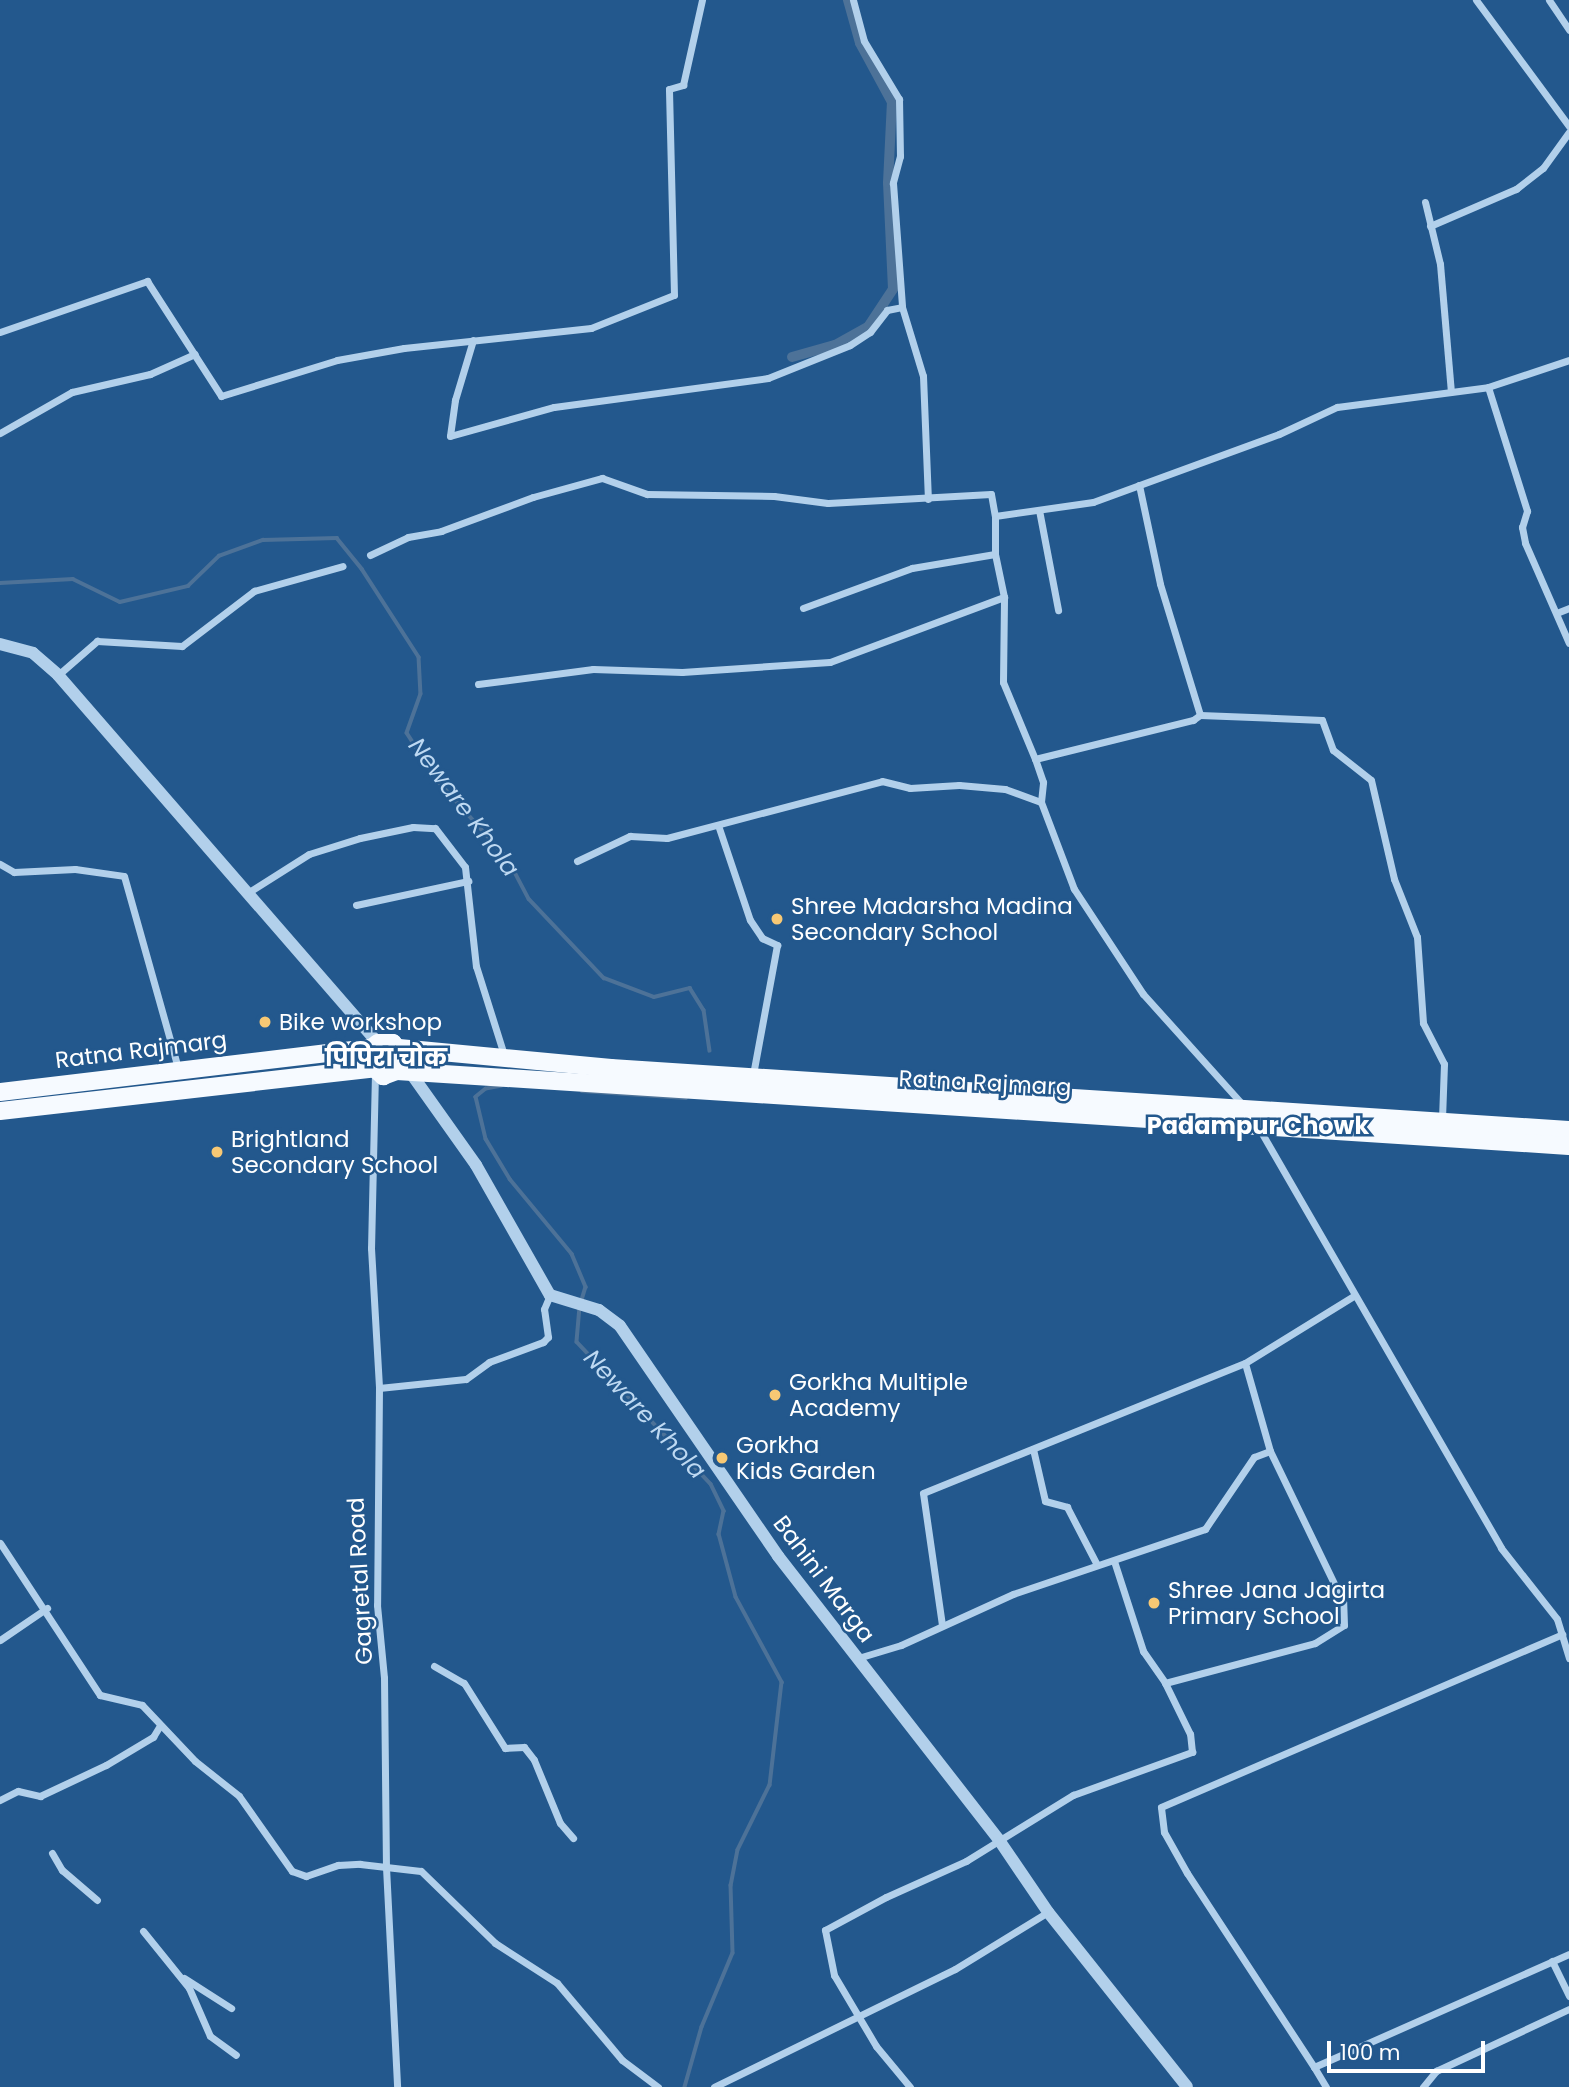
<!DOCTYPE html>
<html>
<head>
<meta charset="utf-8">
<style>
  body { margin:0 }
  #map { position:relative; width:1569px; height:2087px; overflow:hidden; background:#23588d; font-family:Poppins,"Noto Sans Devanagari",sans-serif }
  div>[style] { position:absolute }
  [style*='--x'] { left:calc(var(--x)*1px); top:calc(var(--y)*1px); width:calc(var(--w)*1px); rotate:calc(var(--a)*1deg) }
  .stream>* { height:3.5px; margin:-1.75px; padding:0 1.75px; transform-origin:1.75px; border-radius:1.75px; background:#4d7298 }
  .canal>* { height:10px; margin:-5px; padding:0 5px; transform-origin:5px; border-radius:5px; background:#4d7298 }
  .minor>* { height:7px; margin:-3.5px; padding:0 3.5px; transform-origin:3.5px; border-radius:3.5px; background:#b2d0eb }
  .tertiary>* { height:12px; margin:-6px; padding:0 6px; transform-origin:6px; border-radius:6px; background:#b2d0eb }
  .primary>* { height:18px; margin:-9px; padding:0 9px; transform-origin:9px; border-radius:9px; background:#f6faff }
  .dots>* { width:19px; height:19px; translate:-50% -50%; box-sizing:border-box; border:4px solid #23588d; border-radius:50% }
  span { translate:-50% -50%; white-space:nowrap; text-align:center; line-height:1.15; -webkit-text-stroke:5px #23588d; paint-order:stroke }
  .poi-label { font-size:23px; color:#fff }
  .left { translate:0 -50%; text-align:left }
  .street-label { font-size:23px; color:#fff }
  .water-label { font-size:24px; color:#bed9f2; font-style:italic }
  .neighbourhood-label { font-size:24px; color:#fff; font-weight:700 }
  .scale { position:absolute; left:1327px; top:2041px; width:158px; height:32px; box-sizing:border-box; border:4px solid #fff; border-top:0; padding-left:9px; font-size:21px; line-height:24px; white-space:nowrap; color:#fff; -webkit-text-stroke:5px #23588d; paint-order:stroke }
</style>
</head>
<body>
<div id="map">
  <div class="stream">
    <div style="--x:0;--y:583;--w:73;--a:-3.1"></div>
    <div style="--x:73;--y:579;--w:52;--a:26.1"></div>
    <div style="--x:120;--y:602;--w:70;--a:-13.2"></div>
    <div style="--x:188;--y:586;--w:43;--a:-44.1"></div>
    <div style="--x:219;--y:556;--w:47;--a:-20"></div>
    <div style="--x:263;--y:540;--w:74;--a:-1.5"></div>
    <div style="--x:337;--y:538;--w:40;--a:51"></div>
    <div style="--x:362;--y:569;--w:105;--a:57.1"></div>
    <div style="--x:419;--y:657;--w:37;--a:87"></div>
    <div style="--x:421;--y:694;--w:41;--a:109.7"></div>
    <div style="--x:407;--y:733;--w:59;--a:56.9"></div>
    <div style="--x:439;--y:782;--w:103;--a:48.1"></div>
    <div style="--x:508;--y:859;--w:45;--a:62.3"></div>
    <div style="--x:529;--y:899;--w:109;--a:46.5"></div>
    <div style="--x:604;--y:978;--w:53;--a:20.8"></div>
    <div style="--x:654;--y:997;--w:37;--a:-14"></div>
    <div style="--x:690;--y:988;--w:26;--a:58"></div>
    <div style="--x:704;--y:1010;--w:41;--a:81.7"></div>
    <div style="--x:502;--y:1086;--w:16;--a:169"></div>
    <div style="--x:486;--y:1089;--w:13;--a:141"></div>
    <div style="--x:476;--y:1097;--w:43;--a:76.6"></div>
    <div style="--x:486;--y:1139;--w:47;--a:59"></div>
    <div style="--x:510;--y:1179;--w:97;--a:50.4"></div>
    <div style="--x:572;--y:1254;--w:36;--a:67"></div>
    <div style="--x:586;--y:1287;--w:14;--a:107"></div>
    <div style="--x:582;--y:1091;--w:104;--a:3.9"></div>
    <div style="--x:580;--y:1307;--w:35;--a:95"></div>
    <div style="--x:577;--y:1342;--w:195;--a:46.7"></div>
    <div style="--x:711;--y:1484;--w:30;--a:64"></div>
    <div style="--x:724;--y:1511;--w:24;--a:102"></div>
    <div style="--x:719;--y:1534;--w:65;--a:74.9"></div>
    <div style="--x:736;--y:1597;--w:97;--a:61.6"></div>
    <div style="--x:782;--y:1682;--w:104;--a:96.6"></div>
    <div style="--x:770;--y:1785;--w:72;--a:116.2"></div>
    <div style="--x:738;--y:1850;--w:36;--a:101"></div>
    <div style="--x:731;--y:1885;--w:68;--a:88.3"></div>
    <div style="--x:733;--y:1953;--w:80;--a:112.7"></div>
    <div style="--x:702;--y:2027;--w:62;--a:105.8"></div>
  </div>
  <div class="canal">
    <div style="--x:792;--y:357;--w:45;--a:-15.6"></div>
    <div style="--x:835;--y:345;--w:38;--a:-29"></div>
    <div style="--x:868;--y:327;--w:45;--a:-56.7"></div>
    <div style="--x:893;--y:289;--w:106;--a:-92.7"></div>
    <div style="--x:888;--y:183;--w:81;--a:-87.2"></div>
    <div style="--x:892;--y:102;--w:67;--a:-118.5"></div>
    <div style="--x:860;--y:43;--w:45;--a:-105.6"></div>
  </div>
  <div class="minor">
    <div style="--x:853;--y:0;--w:42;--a:75"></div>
    <div style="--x:864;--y:41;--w:68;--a:58.9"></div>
    <div style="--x:899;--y:99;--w:57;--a:89"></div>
    <div style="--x:900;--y:156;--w:28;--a:105"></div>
    <div style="--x:893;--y:183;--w:124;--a:85.8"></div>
    <div style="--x:902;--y:307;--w:72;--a:73.1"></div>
    <div style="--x:923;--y:376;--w:123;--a:87.7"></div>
    <div style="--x:1476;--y:0;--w:157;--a:53.6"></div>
    <div style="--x:1549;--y:0;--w:36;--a:56"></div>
    <div style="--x:1425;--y:202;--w:64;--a:76.4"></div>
    <div style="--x:1440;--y:264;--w:128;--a:85.1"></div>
    <div style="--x:1430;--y:226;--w:94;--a:-23.3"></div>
    <div style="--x:1516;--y:189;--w:34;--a:-38"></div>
    <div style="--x:1543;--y:168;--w:44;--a:-54.2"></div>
    <div style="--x:0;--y:332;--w:156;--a:-19.1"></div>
    <div style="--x:147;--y:281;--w:137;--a:57.2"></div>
    <div style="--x:221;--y:396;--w:121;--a:-17.2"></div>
    <div style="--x:337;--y:360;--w:68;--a:-10.2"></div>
    <div style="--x:404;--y:348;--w:188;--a:-6.1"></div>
    <div style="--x:591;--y:328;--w:89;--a:-21.7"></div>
    <div style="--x:674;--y:295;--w:206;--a:-91.4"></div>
    <div style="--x:669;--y:89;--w:15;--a:-16"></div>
    <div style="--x:683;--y:85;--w:87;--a:-77.4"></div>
    <div style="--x:473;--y:340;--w:63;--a:106.7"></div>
    <div style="--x:455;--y:400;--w:36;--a:98"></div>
    <div style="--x:450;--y:436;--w:108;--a:-15.6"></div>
    <div style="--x:554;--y:407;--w:216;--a:-7.7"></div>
    <div style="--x:768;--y:378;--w:88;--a:-21.9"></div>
    <div style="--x:850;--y:345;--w:24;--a:-33"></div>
    <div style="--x:870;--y:332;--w:28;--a:-52"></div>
    <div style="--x:887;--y:310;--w:15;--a:-11"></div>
    <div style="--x:1488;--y:387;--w:130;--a:72.5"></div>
    <div style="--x:1527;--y:511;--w:17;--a:107"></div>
    <div style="--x:1522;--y:527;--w:16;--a:79"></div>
    <div style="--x:1525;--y:543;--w:109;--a:66.3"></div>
    <div style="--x:0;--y:433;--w:83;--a:-29.7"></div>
    <div style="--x:72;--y:392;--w:80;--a:-13"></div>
    <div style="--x:150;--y:374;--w:49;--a:-24"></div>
    <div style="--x:1139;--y:485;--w:101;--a:78"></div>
    <div style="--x:1160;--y:584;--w:137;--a:73"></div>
    <div style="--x:1200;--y:715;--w:122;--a:2.3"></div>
    <div style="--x:1322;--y:720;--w:32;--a:70"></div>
    <div style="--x:1333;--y:750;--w:48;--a:38.3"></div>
    <div style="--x:1371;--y:780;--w:102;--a:76.9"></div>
    <div style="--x:1394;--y:879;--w:62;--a:68.4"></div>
    <div style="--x:1417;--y:937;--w:86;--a:86"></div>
    <div style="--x:1423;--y:1023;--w:46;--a:62.9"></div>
    <div style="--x:1444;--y:1064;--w:55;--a:92.1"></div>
    <div style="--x:1039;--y:510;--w:102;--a:79.2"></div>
    <div style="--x:370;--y:555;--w:42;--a:-25.3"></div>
    <div style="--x:408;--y:537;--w:34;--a:-10"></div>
    <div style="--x:441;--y:531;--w:98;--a:-20.3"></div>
    <div style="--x:533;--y:497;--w:72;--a:-15.4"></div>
    <div style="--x:602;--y:478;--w:48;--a:19.6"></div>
    <div style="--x:647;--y:494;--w:127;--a:0.9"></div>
    <div style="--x:774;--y:496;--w:54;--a:7.4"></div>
    <div style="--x:828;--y:503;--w:163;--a:-3.2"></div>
    <div style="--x:991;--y:494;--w:22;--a:80"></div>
    <div style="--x:803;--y:608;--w:116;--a:-20.2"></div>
    <div style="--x:912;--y:568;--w:84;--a:-9.6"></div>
    <div style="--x:1559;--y:612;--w:11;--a:-22"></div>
    <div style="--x:58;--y:675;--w:52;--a:-41.1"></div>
    <div style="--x:97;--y:641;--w:85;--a:3.4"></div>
    <div style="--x:182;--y:646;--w:91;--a:-37.4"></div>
    <div style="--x:254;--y:591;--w:92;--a:-15.7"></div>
    <div style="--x:478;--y:684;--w:116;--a:-7.4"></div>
    <div style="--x:593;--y:669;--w:89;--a:1.9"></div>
    <div style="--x:682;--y:672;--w:148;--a:-3.9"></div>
    <div style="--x:830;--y:662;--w:186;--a:-20.5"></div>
    <div style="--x:1035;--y:759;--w:163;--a:-13.9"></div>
    <div style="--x:1193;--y:720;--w:9;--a:-36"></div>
    <div style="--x:718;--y:825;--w:100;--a:71.4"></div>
    <div style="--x:750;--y:920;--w:22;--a:56"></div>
    <div style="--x:762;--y:938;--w:17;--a:25"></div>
    <div style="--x:777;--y:945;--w:131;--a:100.5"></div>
    <div style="--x:577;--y:861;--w:59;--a:-25.3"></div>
    <div style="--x:630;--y:836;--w:37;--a:3"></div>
    <div style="--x:667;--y:838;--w:222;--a:-14.8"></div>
    <div style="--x:882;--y:781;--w:29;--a:14"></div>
    <div style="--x:910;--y:788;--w:49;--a:-3.5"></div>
    <div style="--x:959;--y:785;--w:46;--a:5"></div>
    <div style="--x:1005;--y:789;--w:38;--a:20"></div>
    <div style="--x:0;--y:864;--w:16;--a:30"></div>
    <div style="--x:14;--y:872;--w:61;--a:-2.8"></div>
    <div style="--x:75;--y:869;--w:49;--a:8.1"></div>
    <div style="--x:124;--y:876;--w:199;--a:74.3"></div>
    <div style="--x:249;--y:892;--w:71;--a:-32.3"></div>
    <div style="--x:309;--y:854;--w:53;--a:-17.4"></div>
    <div style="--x:360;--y:838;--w:54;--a:-11.7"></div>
    <div style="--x:413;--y:827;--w:22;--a:3"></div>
    <div style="--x:435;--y:828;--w:49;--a:52.4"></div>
    <div style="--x:465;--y:867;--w:100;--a:83.7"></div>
    <div style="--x:476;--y:966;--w:93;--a:72.5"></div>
    <div style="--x:356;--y:905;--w:115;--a:-12.1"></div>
    <div style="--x:375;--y:1073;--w:175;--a:91.3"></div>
    <div style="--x:371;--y:1248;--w:140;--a:86.7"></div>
    <div style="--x:379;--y:1388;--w:217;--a:90.5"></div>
    <div style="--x:377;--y:1605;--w:73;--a:84.5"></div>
    <div style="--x:384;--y:1678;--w:189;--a:89.4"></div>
    <div style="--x:386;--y:1867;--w:220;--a:87.1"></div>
    <div style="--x:1243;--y:1105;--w:149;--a:-132"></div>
    <div style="--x:1143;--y:994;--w:126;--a:-123.3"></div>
    <div style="--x:1074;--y:889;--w:93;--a:-110.8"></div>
    <div style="--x:1041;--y:802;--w:20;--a:-84"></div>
    <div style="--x:1043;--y:782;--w:24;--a:-109"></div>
    <div style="--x:1035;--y:759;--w:83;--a:-112.6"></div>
    <div style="--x:1003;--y:682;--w:85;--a:-89.3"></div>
    <div style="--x:1004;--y:597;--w:44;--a:-101.8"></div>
    <div style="--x:995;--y:554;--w:38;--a:-90"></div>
    <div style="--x:995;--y:516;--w:99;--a:-8.1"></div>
    <div style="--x:1093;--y:502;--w:198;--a:-20.1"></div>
    <div style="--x:1279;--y:434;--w:64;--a:-25"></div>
    <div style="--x:1337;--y:407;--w:152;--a:-7.5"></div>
    <div style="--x:1488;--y:387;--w:85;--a:-18.4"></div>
    <div style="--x:1260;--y:1130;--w:482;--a:60"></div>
    <div style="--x:1501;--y:1548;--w:90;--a:51.7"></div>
    <div style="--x:1557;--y:1619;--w:41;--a:72.9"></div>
    <div style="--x:379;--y:1388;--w:87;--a:-5.9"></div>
    <div style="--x:466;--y:1379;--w:29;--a:-36"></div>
    <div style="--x:489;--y:1362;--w:58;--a:-20.3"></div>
    <div style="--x:543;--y:1342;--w:7;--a:-45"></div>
    <div style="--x:548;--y:1337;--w:28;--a:-98"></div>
    <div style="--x:544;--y:1309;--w:15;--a:-67"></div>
    <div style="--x:1033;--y:1449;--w:53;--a:77"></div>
    <div style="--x:1045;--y:1501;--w:23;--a:15"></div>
    <div style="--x:1067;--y:1507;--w:63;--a:62.6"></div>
    <div style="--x:0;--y:1543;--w:182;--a:56.7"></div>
    <div style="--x:100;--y:1695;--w:43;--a:13.4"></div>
    <div style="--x:142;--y:1705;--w:77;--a:46.6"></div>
    <div style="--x:195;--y:1761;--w:56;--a:38.5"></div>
    <div style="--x:239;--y:1796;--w:92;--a:54.8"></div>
    <div style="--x:292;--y:1871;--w:15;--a:20"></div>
    <div style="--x:306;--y:1876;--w:34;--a:-19"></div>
    <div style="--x:338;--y:1865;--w:22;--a:-3"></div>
    <div style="--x:360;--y:1864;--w:61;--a:6.5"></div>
    <div style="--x:421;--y:1871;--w:103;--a:44.2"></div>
    <div style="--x:495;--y:1943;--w:74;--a:32.8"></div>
    <div style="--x:557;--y:1983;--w:101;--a:49.8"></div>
    <div style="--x:622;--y:2060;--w:45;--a:36.9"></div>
    <div style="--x:1114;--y:1561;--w:95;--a:72.1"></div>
    <div style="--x:1143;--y:1651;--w:39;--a:55"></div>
    <div style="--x:942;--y:1625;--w:133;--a:-98.2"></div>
    <div style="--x:923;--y:1493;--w:347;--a:-22"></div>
    <div style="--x:1245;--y:1363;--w:129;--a:-31.7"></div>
    <div style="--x:0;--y:1640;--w:57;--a:-34.2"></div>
    <div style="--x:858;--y:1658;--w:45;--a:-16.8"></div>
    <div style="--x:901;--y:1645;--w:123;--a:-24.5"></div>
    <div style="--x:1013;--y:1594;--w:203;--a:-18.7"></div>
    <div style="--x:1205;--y:1529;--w:87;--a:-55.8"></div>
    <div style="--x:1254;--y:1457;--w:17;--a:-21"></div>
    <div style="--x:434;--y:1666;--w:34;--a:30"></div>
    <div style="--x:464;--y:1683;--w:77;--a:57.8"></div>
    <div style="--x:505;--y:1748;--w:19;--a:-3"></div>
    <div style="--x:524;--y:1747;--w:16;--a:52"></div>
    <div style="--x:534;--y:1760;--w:68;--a:67.6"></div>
    <div style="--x:560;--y:1823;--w:20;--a:49"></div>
    <div style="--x:0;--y:1800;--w:20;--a:-27"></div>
    <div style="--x:18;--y:1791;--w:23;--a:13"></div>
    <div style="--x:40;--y:1796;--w:73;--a:-25.2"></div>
    <div style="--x:106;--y:1765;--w:55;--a:-30.8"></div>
    <div style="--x:153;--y:1737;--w:12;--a:-59"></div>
    <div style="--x:52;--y:1853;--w:20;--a:60"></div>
    <div style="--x:62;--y:1870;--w:46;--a:40.6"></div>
    <div style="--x:143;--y:1931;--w:73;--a:51.1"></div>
    <div style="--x:189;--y:1988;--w:52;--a:66.4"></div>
    <div style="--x:210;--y:2036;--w:32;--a:36"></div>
    <div style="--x:1552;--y:1961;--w:39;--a:64"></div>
    <div style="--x:184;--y:1978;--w:56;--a:32.6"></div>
    <div style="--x:1314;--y:2067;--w:232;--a:-123.2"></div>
    <div style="--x:1187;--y:1873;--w:47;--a:-119.3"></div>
    <div style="--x:1164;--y:1832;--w:25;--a:-97"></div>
    <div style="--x:1161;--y:1807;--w:437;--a:-23.3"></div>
    <div style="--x:714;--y:2087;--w:268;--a:-26.1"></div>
    <div style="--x:955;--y:1969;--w:109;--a:-31.5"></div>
    <div style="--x:910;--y:2087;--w:53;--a:-129.7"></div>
    <div style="--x:876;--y:2046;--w:82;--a:-120.6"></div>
    <div style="--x:834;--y:1975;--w:46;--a:-101.3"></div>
    <div style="--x:825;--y:1930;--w:69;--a:-28.4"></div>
    <div style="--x:886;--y:1897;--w:88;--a:-24.2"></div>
    <div style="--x:966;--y:1861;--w:126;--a:-31.7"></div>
    <div style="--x:1073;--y:1795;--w:127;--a:-19.9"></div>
    <div style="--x:1192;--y:1752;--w:18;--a:-96"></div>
    <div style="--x:1190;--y:1734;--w:57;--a:-116.1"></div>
    <div style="--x:1165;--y:1683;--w:155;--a:-14.9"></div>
    <div style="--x:1315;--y:1643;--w:34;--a:-32"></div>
    <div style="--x:1344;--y:1625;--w:23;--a:-92"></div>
    <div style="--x:1343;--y:1602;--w:168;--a:-115.8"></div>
    <div style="--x:1270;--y:1451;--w:91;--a:-105.9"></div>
    <div style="--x:1326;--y:2087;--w:23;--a:-121"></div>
    <div style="--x:1314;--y:2067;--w:279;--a:-23.9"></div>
    <div style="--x:1423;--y:2087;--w:21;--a:-51"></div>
    <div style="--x:1436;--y:2071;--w:147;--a:-25"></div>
  </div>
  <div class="tertiary">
    <div style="--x:0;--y:644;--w:34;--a:15"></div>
    <div style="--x:33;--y:653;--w:33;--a:41"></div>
    <div style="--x:58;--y:675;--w:488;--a:49"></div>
    <div style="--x:410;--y:1072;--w:114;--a:54.6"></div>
    <div style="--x:476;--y:1165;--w:150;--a:60.4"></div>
    <div style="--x:550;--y:1295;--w:51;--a:17"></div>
    <div style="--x:599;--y:1310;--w:26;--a:37"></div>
    <div style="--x:620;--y:1326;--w:279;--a:55.5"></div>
    <div style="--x:778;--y:1556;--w:360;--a:52.1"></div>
    <div style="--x:999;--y:1840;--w:87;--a:55.8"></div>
    <div style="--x:1048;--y:1912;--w:223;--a:51.5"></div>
  </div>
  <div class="primary">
    <div style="--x:399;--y:1048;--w:213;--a:5.4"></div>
    <div style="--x:611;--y:1068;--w:960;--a:3.7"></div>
    <div style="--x:397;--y:1071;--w:16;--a:-72"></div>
    <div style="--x:402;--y:1056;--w:16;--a:-125"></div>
    <div style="--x:393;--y:1043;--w:15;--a:180"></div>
    <div style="--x:378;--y:1043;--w:9;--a:144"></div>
    <div style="--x:371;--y:1048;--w:14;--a:102"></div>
    <div style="--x:368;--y:1062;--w:21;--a:43"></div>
    <div style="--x:383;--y:1076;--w:15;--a:-20"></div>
    <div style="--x:397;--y:1071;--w:1174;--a:3.66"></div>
    <div style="--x:0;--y:1092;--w:374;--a:-6.8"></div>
    <div style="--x:0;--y:1111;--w:373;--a:-6.5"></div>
  </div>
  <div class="dots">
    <div style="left:777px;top:919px;background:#f7c874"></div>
    <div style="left:265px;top:1022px;background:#f7c874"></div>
    <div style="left:217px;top:1152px;background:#f7c874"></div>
    <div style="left:775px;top:1395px;background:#f7c874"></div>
    <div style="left:722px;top:1458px;background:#f7c874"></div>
    <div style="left:1154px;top:1603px;background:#f7c874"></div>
  </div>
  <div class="poi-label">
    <span class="left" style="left:791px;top:919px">Shree Madarsha Madina<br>Secondary School</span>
    <span class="left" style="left:279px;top:1022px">Bike workshop</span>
    <span class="left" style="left:231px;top:1152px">Brightland<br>Secondary School</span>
    <span class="left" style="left:789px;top:1395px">Gorkha Multiple<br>Academy</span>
    <span class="left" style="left:736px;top:1458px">Gorkha<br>Kids Garden</span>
    <span class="left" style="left:1168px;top:1603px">Shree Jana Jagirta<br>Primary School</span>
  </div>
  <div class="street-label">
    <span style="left:141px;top:1050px;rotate:-7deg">Ratna Rajmarg</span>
    <span style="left:985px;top:1083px;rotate:3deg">Ratna Rajmarg</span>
    <span style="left:824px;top:1579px;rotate:53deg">Bahini Marga</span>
    <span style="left:360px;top:1581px;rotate:-93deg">Gagretal Road</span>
  </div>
  <div class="water-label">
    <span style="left:464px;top:807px;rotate:53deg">Neware Khola</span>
    <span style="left:645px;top:1414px;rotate:47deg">Neware Khola</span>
  </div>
  <div class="neighbourhood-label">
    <span style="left:386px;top:1058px">पिपिरा चोक</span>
    <span style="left:1258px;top:1126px">Padampur Chowk</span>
  </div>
  <div class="scale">100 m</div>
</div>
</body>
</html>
